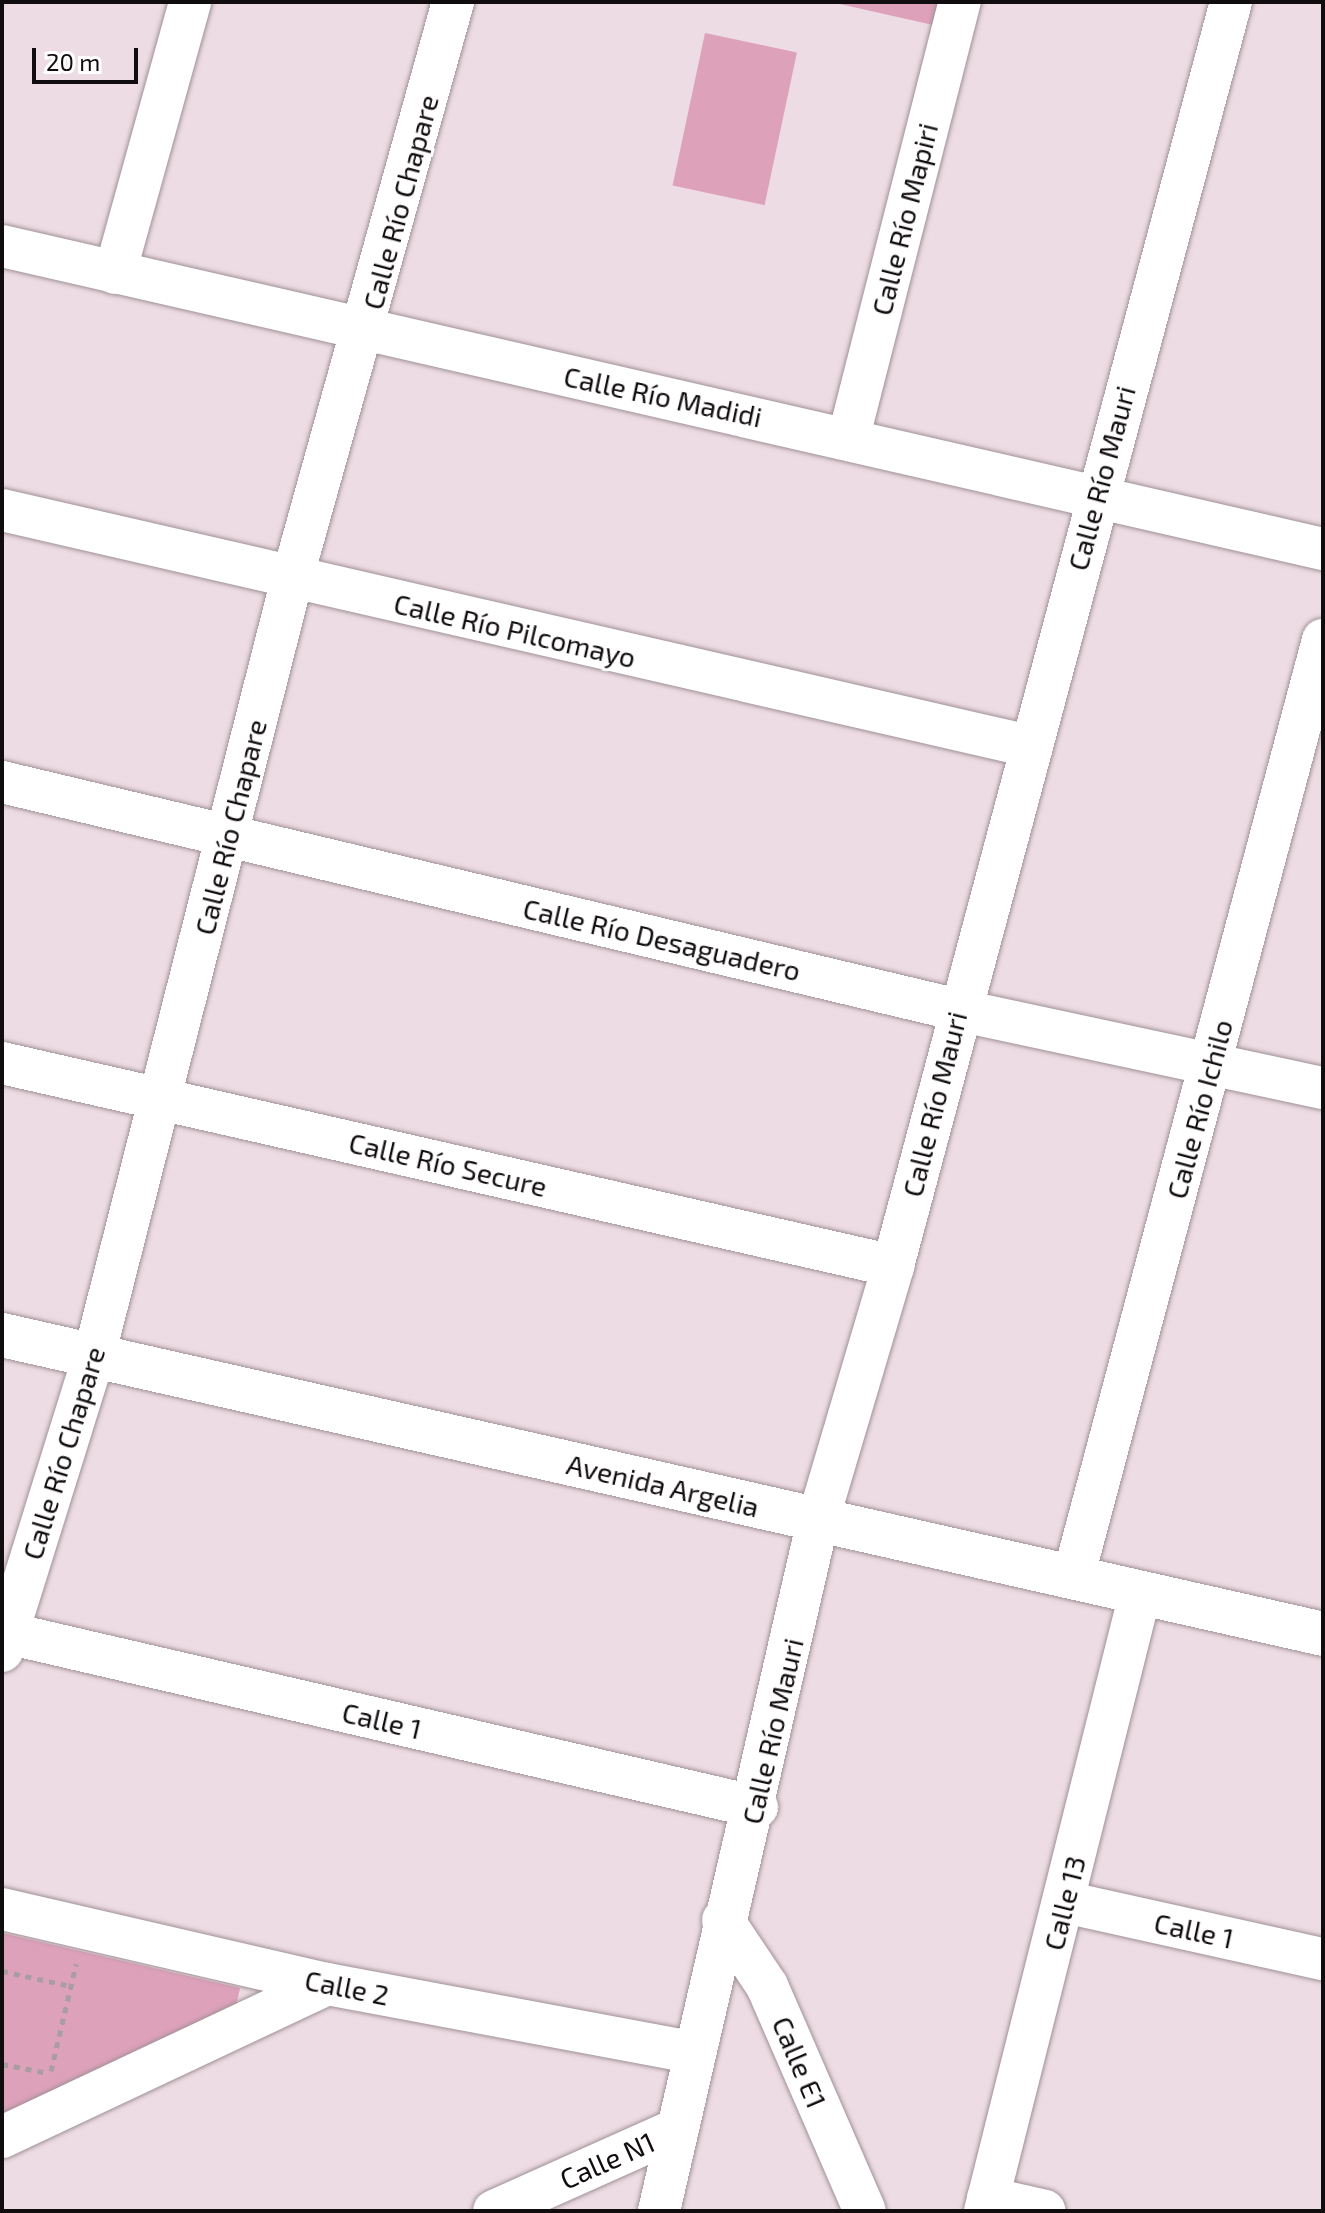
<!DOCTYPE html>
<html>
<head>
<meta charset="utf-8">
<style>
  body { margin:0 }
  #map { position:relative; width:1325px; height:2213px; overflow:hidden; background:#eddce3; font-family:"Exo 2",sans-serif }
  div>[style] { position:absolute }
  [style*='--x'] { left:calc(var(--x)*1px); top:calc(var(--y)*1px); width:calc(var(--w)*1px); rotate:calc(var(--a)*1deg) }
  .green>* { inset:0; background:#dea1ba; transform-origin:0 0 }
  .path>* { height:5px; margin-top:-2.5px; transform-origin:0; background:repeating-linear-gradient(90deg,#aa9da2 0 6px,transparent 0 12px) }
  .roads { filter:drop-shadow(0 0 2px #a09197) drop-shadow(0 0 2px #a09197) }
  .minor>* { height:42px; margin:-21px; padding:0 21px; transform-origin:21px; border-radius:21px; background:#fff }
  .tertiary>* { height:44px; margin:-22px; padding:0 22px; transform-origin:22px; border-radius:22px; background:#fff }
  span { translate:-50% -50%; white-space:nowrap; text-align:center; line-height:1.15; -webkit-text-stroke:6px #fff; paint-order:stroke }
  .street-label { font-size:28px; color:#110c0e }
  .frame { position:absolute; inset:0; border:4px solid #110c0e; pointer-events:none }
  .scale { position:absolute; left:32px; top:48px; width:106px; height:36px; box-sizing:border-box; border:4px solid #110c0e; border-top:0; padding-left:10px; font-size:24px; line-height:28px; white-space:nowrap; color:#110c0e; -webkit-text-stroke:6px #fff; paint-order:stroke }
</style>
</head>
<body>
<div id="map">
  <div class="green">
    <div style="clip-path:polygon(831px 2px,943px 2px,933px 25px)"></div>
    <div style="left:705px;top:33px;width:94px;height:156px;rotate:12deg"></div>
    <div style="clip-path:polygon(2px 1933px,240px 1988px,234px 2016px,2px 2122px)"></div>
  </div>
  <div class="path">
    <div style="--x:835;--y:3;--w:1;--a:-90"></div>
    <div style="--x:2;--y:1971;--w:71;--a:12.3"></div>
    <div style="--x:2;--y:2064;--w:47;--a:11.1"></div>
    <div style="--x:51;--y:2071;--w:110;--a:-76.8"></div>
  </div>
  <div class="roads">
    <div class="minor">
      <div style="--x:2;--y:246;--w:1355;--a:12.92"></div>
      <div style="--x:115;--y:273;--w:281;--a:-74.5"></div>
      <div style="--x:849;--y:436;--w:448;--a:-75.7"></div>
      <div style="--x:2;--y:510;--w:1054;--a:12.94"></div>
      <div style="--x:2;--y:782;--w:983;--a:13.41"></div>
      <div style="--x:958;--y:1010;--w:373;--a:12.1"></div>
      <div style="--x:2;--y:1063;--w:914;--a:12.83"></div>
      <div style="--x:1073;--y:1578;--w:971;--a:-75.08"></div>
      <div style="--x:7;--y:1633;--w:770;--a:13.06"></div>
      <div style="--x:2;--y:1651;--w:309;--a:-72.7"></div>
      <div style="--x:94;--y:1356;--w:802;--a:-75.7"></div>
      <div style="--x:292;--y:579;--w:599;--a:-74.41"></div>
      <div style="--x:1065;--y:1902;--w:264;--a:12.5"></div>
      <div style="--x:2;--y:1909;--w:334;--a:13"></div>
      <div style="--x:327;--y:1984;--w:373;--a:10.6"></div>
      <div style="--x:723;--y:1920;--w:79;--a:56.3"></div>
      <div style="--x:767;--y:1986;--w:245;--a:66.5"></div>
      <div style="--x:2;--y:2137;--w:359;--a:-25.2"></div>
      <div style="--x:988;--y:2198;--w:58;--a:12.8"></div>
      <div style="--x:494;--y:2211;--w:201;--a:-24.1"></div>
      <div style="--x:659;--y:2211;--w:709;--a:-77.04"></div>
      <div style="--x:818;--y:1520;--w:265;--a:-73.5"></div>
      <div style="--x:893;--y:1266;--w:1308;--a:-75.03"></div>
      <div style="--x:985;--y:2211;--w:636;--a:-75.9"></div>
    </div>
    <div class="tertiary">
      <div style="--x:2;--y:1335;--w:1354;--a:12.75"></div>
    </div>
  </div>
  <div class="street-label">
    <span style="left:400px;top:202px;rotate:-75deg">Calle Río Chapare</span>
    <span style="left:904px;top:219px;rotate:-76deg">Calle Río Mapiri</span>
    <span style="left:663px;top:396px;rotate:12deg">Calle Río Madidi</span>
    <span style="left:1101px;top:478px;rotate:-75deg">Calle Río Mauri</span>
    <span style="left:515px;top:630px;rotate:13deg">Calle Río Pilcomayo</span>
    <span style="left:230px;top:827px;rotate:-76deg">Calle Río Chapare</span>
    <span style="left:662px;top:939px;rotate:13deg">Calle Río Desaguadero</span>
    <span style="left:934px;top:1104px;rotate:-76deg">Calle Río Mauri</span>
    <span style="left:1199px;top:1109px;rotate:-75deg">Calle Río Ichilo</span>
    <span style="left:448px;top:1164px;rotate:13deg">Calle Río Secure</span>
    <span style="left:63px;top:1453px;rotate:-73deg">Calle Río Chapare</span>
    <span style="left:663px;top:1485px;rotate:13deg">Avenida Argelia</span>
    <span style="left:382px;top:1720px;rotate:13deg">Calle 1</span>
    <span style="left:772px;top:1731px;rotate:-77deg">Calle Río Mauri</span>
    <span style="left:1064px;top:1903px;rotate:-76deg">Calle 13</span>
    <span style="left:1194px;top:1930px;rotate:12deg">Calle 1</span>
    <span style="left:347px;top:1987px;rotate:11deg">Calle 2</span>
    <span style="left:800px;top:2062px;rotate:67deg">Calle E1</span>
    <span style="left:607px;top:2160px;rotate:-24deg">Calle N1</span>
  </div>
  <div class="frame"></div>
  <div class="scale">20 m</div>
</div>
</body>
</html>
